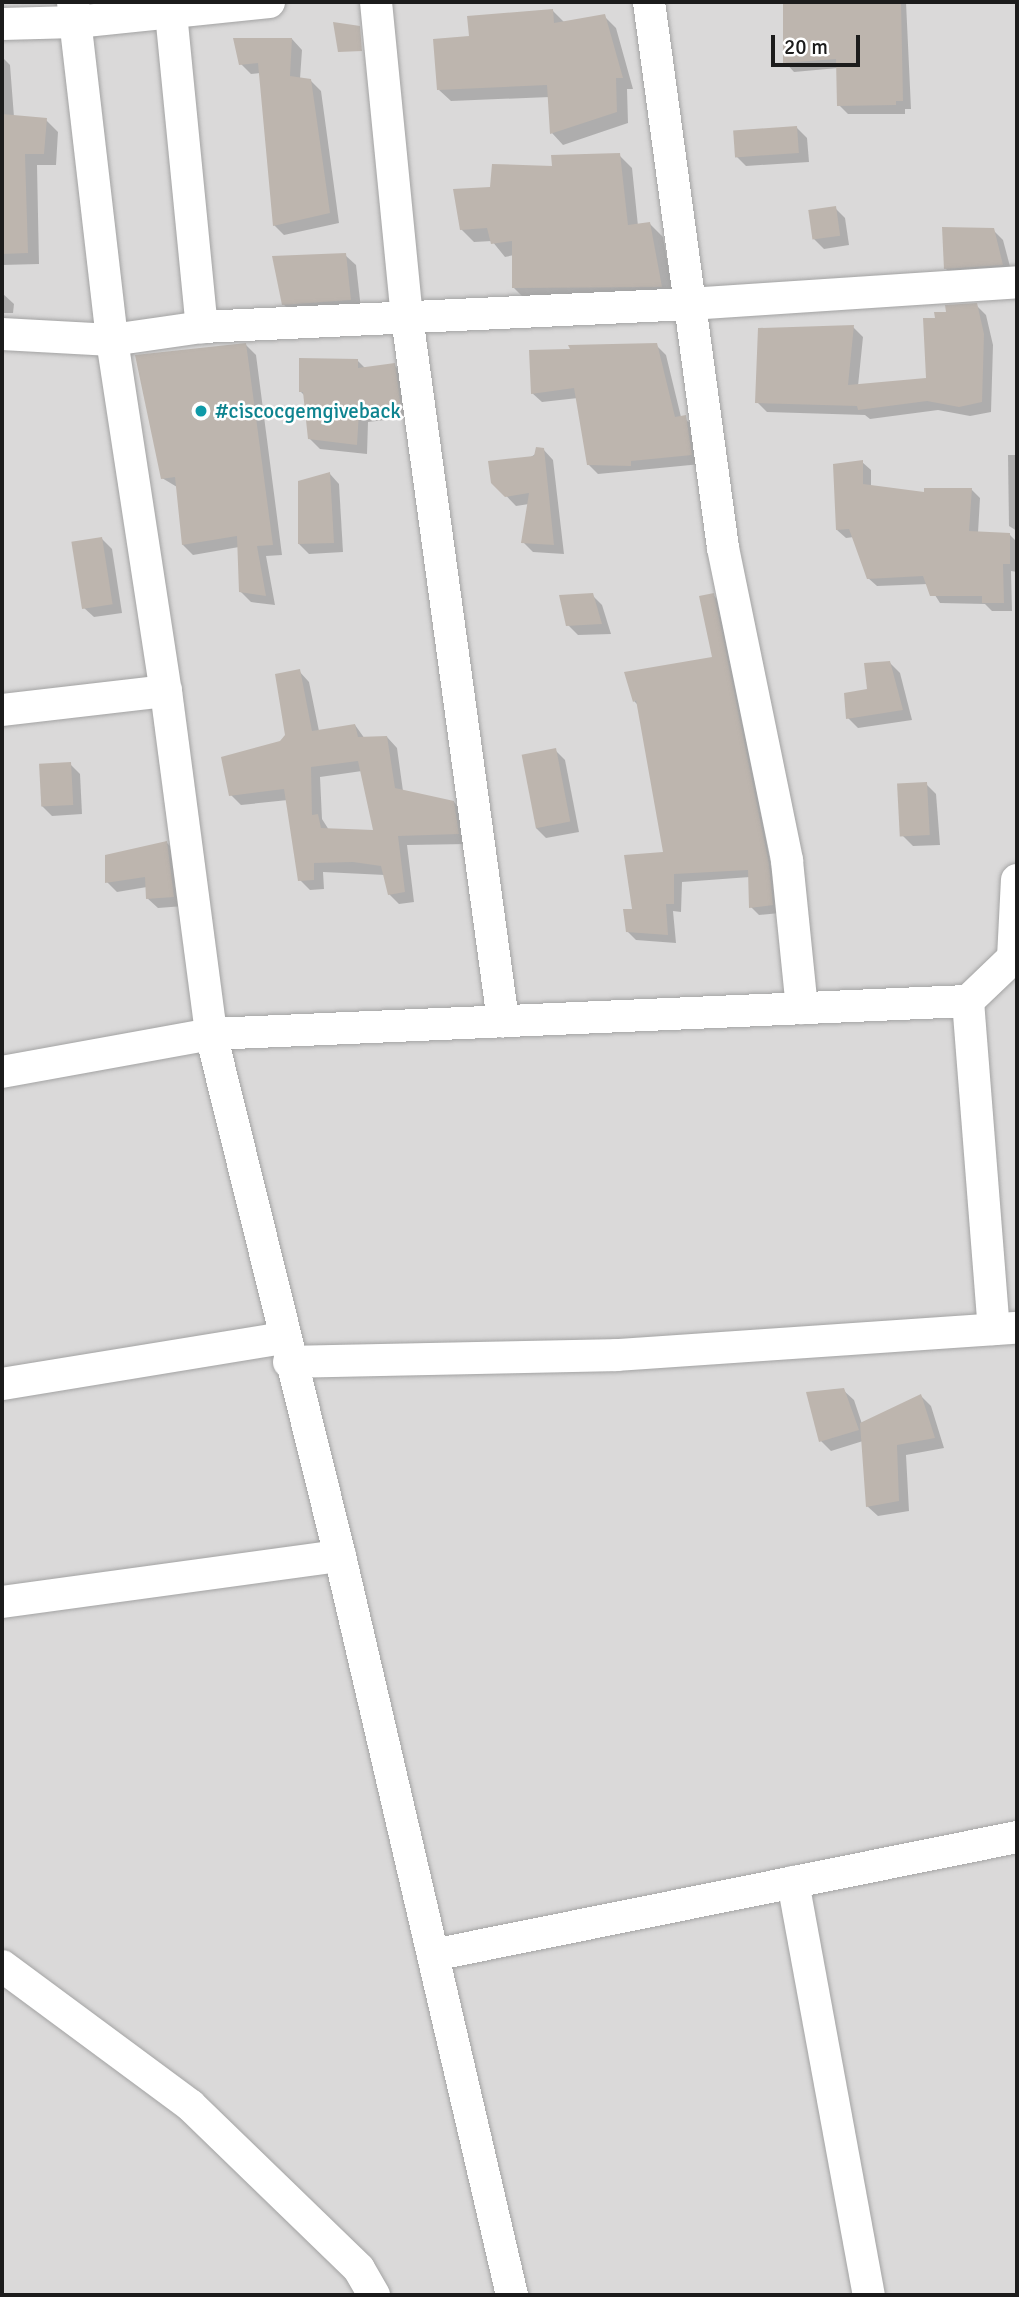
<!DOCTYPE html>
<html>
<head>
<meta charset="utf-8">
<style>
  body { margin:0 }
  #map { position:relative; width:1019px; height:2297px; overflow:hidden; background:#ede9e2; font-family:Signika,sans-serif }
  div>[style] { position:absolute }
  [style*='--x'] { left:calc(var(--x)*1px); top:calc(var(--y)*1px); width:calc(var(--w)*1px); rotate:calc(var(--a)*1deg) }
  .residential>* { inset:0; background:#dad9d9; transform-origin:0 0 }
  .shadow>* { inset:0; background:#0003 }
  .building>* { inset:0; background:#bdb5ae; transform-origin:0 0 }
  .roads { filter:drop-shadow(0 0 2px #a3a3a3) drop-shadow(0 0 2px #a3a3a3) }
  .minor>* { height:32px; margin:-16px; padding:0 16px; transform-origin:16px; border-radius:16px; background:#fff }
  .dots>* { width:19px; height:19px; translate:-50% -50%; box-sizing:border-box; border:4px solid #fff; border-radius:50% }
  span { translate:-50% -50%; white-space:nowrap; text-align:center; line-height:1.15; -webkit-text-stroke:5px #fff; paint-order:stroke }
  .culture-label { font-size:21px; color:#0d838f }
  .left { translate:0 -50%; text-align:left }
  .frame { position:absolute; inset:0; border:4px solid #1c1c1c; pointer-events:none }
  .scale { position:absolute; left:771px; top:35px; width:89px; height:32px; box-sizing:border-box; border:4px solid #1c1c1c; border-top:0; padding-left:9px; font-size:21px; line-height:24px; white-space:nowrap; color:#1c1c1c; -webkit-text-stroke:5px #fff; paint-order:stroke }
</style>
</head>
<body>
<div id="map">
  <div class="residential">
    <div style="left:2px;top:2px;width:1015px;height:2293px"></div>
  </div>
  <div class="shadow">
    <div style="clip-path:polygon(785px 2px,906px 2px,911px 109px,905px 109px,905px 114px,848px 114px,839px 105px,838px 68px,794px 72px,785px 62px)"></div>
    <div style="clip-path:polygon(553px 11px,565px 23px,604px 16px,616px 28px,633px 89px,627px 89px,628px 123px,563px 145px,552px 133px,550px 97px,451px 101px,439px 90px,470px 37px)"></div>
    <div style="clip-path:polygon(292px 39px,302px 50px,300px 79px,310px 80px,321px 91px,339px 223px,284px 235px,274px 225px,260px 73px,251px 74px,241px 64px)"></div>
    <div style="clip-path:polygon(2px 57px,10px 65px,14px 117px,46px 120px,58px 132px,56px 165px,37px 165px,39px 264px,2px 265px)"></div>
    <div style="clip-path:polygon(797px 128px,807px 138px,809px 162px,746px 166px,736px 156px)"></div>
    <div style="clip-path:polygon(619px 155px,632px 168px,638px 226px,650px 224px,663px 237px,674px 299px,526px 300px,513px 287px,514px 255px,505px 257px,492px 241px,474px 242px,461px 229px,491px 189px,554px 168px)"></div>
    <div style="clip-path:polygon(835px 208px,845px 218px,849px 245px,824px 249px,814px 239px)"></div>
    <div style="clip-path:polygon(993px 230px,1003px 240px,1012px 274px,955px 278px,945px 268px)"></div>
    <div style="clip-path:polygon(345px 255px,356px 265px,361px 309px,294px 314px,283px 304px)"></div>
    <div style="clip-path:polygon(2px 293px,14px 304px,13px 313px,2px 313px)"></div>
    <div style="clip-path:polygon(976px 305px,986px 315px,993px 345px,991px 412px,970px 416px,938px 410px,870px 419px,865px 415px,767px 412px,757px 402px,853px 327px,863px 337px,858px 386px,928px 380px,937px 320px)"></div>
    <div style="clip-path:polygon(246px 345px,256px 355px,282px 555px,266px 556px,275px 605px,251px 602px,240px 591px,239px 547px,193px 555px,183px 545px,177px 487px,162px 478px)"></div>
    <div style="clip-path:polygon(656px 345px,666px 355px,681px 417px,695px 426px,701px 464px,598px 474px,588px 464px,578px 398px,542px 402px,532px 393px)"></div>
    <div style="clip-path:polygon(357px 360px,366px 369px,394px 365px,404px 375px,410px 417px,368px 422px,367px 454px,320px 449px,310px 439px,305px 396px,300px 391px)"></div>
    <div style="clip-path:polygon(543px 449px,553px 460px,564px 554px,533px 552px,523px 542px,529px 504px,516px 506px,493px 482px)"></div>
    <div style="clip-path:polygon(1008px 455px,1017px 455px,1017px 531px,1009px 526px)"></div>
    <div style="clip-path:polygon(862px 462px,871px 470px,871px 487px,926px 494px,971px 489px,980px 498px,978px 533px,1010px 535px,1017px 542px,1017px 572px,1011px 571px,1012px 611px,992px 611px,985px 604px,940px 603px,928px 584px,877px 586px,868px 578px,854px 537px,846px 538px,837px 530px)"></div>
    <div style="clip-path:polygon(330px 474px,339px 484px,343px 552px,309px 554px,299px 544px)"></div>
    <div style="clip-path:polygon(102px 539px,112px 549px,122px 613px,94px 617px,83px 607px)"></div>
    <div style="clip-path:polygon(592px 595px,602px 605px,611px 634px,578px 635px,568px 625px)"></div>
    <div style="clip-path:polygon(713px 595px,721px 603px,780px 913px,759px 915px,751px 907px,750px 877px,682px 882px,681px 912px,673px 911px,676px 943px,636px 940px,628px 932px,634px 911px,665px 853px,639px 706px,634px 701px,714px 658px)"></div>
    <div style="clip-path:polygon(890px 663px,900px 673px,912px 720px,858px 728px,848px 718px)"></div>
    <div style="clip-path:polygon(evenodd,299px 671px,309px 682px,319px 731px,355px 725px,365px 739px,387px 737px,397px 748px,403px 791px,454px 802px,464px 813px,468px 844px,407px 845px,414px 902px,399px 904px,389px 894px,385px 875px,323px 872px,324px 889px,310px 890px,300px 880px,288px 800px,241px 805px,231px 795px,286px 736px,299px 671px,362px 771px,376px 832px,329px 830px,322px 819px,320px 777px,362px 771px)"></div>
    <div style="clip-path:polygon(555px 750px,565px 760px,579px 832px,546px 838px,536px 828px)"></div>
    <div style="clip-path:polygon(70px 764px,80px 774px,82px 814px,52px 816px,42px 806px)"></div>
    <div style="clip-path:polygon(926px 784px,936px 794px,940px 845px,913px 846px,903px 836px)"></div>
    <div style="clip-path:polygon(167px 843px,177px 853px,184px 906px,158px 908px,147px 898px,147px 887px,117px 892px,107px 882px)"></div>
    <div style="clip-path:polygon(843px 1390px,854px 1400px,862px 1424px,921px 1396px,931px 1406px,944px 1448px,906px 1455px,909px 1511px,878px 1516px,867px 1506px,863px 1441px,831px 1451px,821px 1441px)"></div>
  </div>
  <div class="building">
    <div style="clip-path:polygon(783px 2px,901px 2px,903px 101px,896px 101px,896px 105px,837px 106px,836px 59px,783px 63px)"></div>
    <div style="clip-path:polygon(553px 9px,554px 23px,605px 14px,623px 78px,616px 78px,617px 112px,550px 134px,547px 85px,437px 90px,433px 39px,469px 36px,467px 16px)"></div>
    <div style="clip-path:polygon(333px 22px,360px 26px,362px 51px,338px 52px)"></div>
    <div style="clip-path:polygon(233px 38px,292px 38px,290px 76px,311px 79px,330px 213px,273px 226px,258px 63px,239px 65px)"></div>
    <div style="clip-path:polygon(2px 114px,47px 118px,44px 154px,25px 154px,28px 253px,2px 254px)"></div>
    <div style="left:797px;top:126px;width:27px;height:64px;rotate:86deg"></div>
    <div style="clip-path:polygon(620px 153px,628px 225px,650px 222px,662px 287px,512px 288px,512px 241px,491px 244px,487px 228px,460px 230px,453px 189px,490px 187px,492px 164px,552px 166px,551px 155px)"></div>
    <div style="left:836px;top:206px;width:30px;height:28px;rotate:82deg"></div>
    <div style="clip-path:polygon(942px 227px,994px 228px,1003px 265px,944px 269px)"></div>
    <div style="clip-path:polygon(346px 253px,351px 300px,282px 305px,272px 256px)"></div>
    <div style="clip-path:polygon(977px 303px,984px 334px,982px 402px,959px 407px,927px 401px,858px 410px,857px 406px,755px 403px,758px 328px,854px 325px,848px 385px,926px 378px,923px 318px,935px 318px,934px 312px,946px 312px,945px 305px)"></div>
    <div style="clip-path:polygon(246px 343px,273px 545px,257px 546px,266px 596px,239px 592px,237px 536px,182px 545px,175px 477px,161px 479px,135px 355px)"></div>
    <div style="clip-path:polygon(657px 343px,675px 417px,686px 415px,692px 455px,631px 461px,631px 466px,587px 465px,574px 388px,531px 394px,529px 350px,570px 349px,568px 345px)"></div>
    <div style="clip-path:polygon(299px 358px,358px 359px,358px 368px,395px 363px,401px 407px,359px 412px,357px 445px,308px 439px,303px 392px,299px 392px)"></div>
    <div style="clip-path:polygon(536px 447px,544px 448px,554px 545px,521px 543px,529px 493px,505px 497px,491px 483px,488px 461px,534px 456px)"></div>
    <div style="clip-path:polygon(863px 460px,863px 484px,924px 492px,924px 488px,972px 488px,969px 531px,1010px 533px,1010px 564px,1003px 564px,1004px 603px,982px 603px,982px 596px,930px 596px,923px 576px,867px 579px,849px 529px,836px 530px,833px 464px)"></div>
    <div style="clip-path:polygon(330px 472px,334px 543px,298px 544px,298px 481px)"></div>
    <div style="left:102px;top:537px;width:68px;height:31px;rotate:81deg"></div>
    <div style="clip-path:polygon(593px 593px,602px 624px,566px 626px,559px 595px)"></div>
    <div style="clip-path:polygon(714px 593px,769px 864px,773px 905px,749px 908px,748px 870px,674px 874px,674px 904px,666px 904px,668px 935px,626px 932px,623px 909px,632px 909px,624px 855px,663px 852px,636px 700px,633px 702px,624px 672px,712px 657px,699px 596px)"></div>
    <div style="clip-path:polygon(890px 661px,903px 710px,846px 719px,844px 693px,867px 689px,864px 663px)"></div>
    <div style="clip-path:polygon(evenodd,300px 669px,312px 731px,355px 724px,358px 737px,387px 736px,395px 788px,454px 801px,459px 834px,398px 836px,405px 892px,388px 895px,381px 866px,353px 862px,314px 863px,314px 880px,298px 881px,284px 789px,229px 796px,221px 757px,280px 741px,285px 735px,275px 674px,300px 669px,358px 761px,373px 830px,321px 828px,318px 814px,312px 815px,311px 767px,358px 761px)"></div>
    <div style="left:556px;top:748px;width:75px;height:35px;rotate:79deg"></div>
    <div style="left:71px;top:762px;width:43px;height:32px;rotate:87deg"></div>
    <div style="left:927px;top:782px;width:53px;height:30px;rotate:87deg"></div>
    <div style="clip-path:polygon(167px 841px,174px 897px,146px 899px,145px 877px,105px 883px,105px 855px)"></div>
    <div style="clip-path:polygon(844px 1388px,859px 1430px,819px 1442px,806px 1392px)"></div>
    <div style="clip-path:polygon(921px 1394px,935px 1438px,897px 1445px,899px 1501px,866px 1507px,860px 1423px)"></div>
  </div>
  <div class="roads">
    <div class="minor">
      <div style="--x:73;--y:2;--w:340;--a:83.4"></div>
      <div style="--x:112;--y:340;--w:355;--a:81.3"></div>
      <div style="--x:166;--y:691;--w:346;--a:82.5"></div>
      <div style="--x:211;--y:1034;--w:538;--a:76.12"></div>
      <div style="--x:340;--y:1556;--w:759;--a:76.9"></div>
      <div style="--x:376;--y:2;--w:317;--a:84.4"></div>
      <div style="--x:407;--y:317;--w:711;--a:82.23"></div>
      <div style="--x:649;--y:2;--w:551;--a:82.28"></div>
      <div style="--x:723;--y:548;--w:319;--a:78.4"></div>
      <div style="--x:787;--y:861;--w:148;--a:84.2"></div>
      <div style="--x:171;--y:13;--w:316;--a:84.4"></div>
      <div style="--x:2;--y:24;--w:74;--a:-1.5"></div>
      <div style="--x:76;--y:22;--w:194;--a:-5.9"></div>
      <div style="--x:2;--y:334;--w:110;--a:3.1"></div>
      <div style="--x:112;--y:340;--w:91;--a:-8.2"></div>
      <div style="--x:202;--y:327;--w:489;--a:-2.7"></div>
      <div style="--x:690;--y:304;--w:328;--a:-3.8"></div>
      <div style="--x:2;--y:710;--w:165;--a:-6.6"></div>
      <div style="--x:968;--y:1001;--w:329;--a:85.5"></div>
      <div style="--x:2;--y:1072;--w:212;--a:-10.3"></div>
      <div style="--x:211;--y:1034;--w:758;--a:-2.5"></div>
      <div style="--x:968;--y:1001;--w:62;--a:-43.7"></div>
      <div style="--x:1013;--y:958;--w:78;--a:-87.1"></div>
      <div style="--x:289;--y:1362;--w:328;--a:-1.2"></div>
      <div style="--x:617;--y:1355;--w:401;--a:-3.9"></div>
      <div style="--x:2;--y:1384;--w:286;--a:-9.3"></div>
      <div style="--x:2;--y:1602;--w:341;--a:-7.8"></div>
      <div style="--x:793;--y:1882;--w:420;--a:79.6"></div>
      <div style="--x:433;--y:1955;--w:596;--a:-11.42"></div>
      <div style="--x:2;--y:1966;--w:234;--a:36.5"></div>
      <div style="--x:190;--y:2105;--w:235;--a:44.1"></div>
      <div style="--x:359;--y:2269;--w:30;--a:60"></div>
    </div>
  </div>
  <div class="dots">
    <div style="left:201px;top:411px;background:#0f9aa8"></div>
  </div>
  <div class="culture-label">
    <span class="left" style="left:215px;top:411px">#ciscocgemgiveback</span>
  </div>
  <div class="frame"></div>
  <div class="scale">20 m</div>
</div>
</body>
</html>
